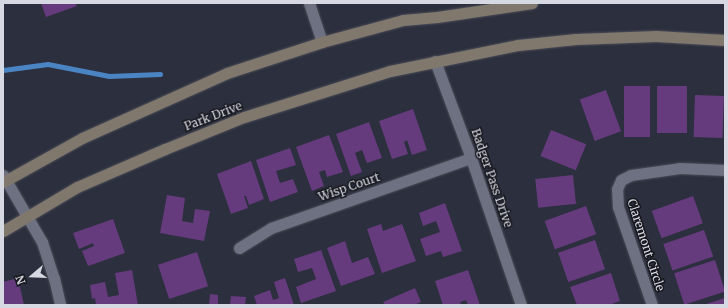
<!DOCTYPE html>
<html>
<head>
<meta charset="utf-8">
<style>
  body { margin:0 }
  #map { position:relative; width:728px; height:308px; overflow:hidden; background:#2c2f3d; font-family:Merriweather,serif }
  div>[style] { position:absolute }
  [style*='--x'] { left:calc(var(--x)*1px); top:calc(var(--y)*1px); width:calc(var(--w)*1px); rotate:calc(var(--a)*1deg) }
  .stream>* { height:4.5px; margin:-2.25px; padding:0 2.25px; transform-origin:2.25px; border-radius:2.25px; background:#4a84c2 }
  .building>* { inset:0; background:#653b7d; transform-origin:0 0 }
  .roads { filter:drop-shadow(0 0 1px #4b4d59) drop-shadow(0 0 1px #4b4d59) }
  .minor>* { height:11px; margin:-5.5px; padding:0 5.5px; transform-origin:5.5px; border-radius:5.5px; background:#6d7181 }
  .secondary>* { height:11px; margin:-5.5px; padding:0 5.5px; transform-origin:5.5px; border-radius:5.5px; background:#80786c }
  span { translate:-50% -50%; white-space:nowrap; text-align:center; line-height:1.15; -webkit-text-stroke:3px #16181e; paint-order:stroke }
  .street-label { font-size:12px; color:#d6d8e2 }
  .frame { position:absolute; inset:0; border:4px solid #d6d8e2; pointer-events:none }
  .north { position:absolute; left:12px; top:256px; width:40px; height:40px; -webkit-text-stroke:3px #16181e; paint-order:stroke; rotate:251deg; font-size:11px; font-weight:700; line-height:16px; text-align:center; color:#d6d8e2 }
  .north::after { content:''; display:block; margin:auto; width:14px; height:18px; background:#d6d8e2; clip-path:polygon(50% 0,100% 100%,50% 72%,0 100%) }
</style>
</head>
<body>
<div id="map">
  <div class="stream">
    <div style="--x:3;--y:70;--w:45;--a:-7.6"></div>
    <div style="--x:48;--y:64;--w:62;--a:11.1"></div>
    <div style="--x:109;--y:76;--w:51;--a:-2.2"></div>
  </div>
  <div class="building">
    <div style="clip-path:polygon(41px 3px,75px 3px,77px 6px,46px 17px)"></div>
    <div style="left:624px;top:86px;width:26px;height:51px"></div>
    <div style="left:657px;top:86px;width:30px;height:47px"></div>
    <div style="left:606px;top:90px;width:44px;height:28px;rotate:70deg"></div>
    <div style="left:695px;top:95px;width:29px;height:42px;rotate:2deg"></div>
    <div style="clip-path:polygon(413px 109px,427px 150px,412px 155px,407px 140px,404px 142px,408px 154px,392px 159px,379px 121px)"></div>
    <div style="clip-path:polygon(369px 122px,382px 158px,367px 163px,362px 150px,355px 153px,362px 172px,351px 176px,336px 134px)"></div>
    <div style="left:551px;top:130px;width:38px;height:28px;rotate:22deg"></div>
    <div style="clip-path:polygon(329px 135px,343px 172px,327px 177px,325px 170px,319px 172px,324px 186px,312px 191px,296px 147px)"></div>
    <div style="clip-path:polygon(290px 148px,296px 165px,276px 171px,280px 183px,293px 179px,298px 192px,270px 202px,256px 160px)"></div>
    <div style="clip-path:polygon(251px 161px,264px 199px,249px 205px,246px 196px,244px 196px,248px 208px,231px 214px,217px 174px)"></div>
    <div style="left:573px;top:175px;width:29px;height:38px;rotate:84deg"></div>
    <div style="clip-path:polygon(167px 195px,185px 198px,182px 221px,193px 223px,195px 209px,210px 211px,204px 241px,160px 233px)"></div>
    <div style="left:693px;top:196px;width:29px;height:44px;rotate:70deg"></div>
    <div style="clip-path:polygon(445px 203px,462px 251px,443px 257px,441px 251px,426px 256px,420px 239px,440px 232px,436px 221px,423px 226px,419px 213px)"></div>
    <div style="left:586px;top:206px;width:30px;height:44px;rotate:70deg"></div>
    <div style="clip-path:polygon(113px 219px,125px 253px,88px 266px,82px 251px,94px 246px,93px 243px,79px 249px,73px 233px)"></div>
    <div style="clip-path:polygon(381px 224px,383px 231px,402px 224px,416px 261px,382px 273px,367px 229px)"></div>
    <div style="left:704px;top:230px;width:28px;height:43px;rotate:71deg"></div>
    <div style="left:595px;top:240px;width:31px;height:39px;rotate:71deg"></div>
    <div style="clip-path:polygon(345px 241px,352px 263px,368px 257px,375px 274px,341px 286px,327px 248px)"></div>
    <div style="clip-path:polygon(321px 250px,336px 291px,301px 303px,296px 287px,316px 279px,312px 268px,298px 272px,294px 259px)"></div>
    <div style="left:197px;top:252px;width:36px;height:41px;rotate:72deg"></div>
    <div style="left:715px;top:260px;width:33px;height:43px;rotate:72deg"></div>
    <div style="clip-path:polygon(132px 270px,138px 305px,96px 305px,95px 298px,92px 299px,90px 285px,105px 282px,108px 297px,119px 295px,115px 273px)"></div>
    <div style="clip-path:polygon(468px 270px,480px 305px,468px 305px,466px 300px,460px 302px,461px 305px,443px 305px,435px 281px)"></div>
    <div style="clip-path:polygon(611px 273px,620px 301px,609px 305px,577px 305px,570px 287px)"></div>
    <div style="clip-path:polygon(18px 278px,24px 305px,3px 305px,3px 282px)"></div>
    <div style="clip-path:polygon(285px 278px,294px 305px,257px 305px,254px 296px,270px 290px,273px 300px,279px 298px,274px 282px)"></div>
    <div style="clip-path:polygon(415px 288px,421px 302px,414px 305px,385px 305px,383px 302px)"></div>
    <div style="clip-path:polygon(210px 294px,218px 295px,218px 305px,209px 305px)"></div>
    <div style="clip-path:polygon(231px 296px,246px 297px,245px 305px,230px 305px)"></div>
    <div style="clip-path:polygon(725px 298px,725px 305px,703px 305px)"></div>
  </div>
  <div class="roads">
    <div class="minor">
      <div style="--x:309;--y:3;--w:41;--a:71.6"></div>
      <div style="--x:435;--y:61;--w:103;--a:69.6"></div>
      <div style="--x:471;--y:158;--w:155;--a:71.2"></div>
      <div style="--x:3;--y:175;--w:78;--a:59.8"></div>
      <div style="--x:42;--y:242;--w:38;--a:72"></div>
      <div style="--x:54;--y:278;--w:28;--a:77"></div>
      <div style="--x:239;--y:248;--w:38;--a:-32"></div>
      <div style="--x:271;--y:228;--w:212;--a:-19.3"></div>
      <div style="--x:652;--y:305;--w:104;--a:-109.1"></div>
      <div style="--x:618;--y:207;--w:18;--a:-93"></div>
      <div style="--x:617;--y:189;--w:10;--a:-66"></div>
      <div style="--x:621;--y:180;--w:11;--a:-27"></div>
      <div style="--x:631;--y:175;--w:49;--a:-8.1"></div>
      <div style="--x:680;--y:168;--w:45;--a:2.5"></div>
    </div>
    <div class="secondary">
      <div style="--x:3;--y:182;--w:90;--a:-29.1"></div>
      <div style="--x:82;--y:138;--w:159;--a:-24.1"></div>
      <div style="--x:227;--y:73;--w:100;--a:-18.1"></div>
      <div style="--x:322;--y:42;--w:84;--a:-15.2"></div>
      <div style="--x:403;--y:20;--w:34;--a:-5"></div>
      <div style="--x:437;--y:17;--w:96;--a:-8.4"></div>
      <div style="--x:3;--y:231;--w:86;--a:-30.7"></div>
      <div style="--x:77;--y:187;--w:96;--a:-23.4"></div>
      <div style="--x:165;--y:149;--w:85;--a:-22.1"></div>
      <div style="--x:244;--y:117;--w:153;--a:-17.5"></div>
      <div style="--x:390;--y:71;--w:131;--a:-11.5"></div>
      <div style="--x:518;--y:45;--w:58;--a:-5.9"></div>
      <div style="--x:576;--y:39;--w:80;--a:-2.1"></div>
      <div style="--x:656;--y:36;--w:69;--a:3.3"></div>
    </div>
  </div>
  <div class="street-label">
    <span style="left:213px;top:116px;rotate:-21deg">Park Drive</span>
    <span style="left:492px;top:178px;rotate:71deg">Badger Pass Drive</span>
    <span style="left:349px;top:187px;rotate:-19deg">Wisp Court</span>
    <span style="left:646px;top:245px;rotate:72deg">Claremont Circle</span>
  </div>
  <div class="frame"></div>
  <div class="north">N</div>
</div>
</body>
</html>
